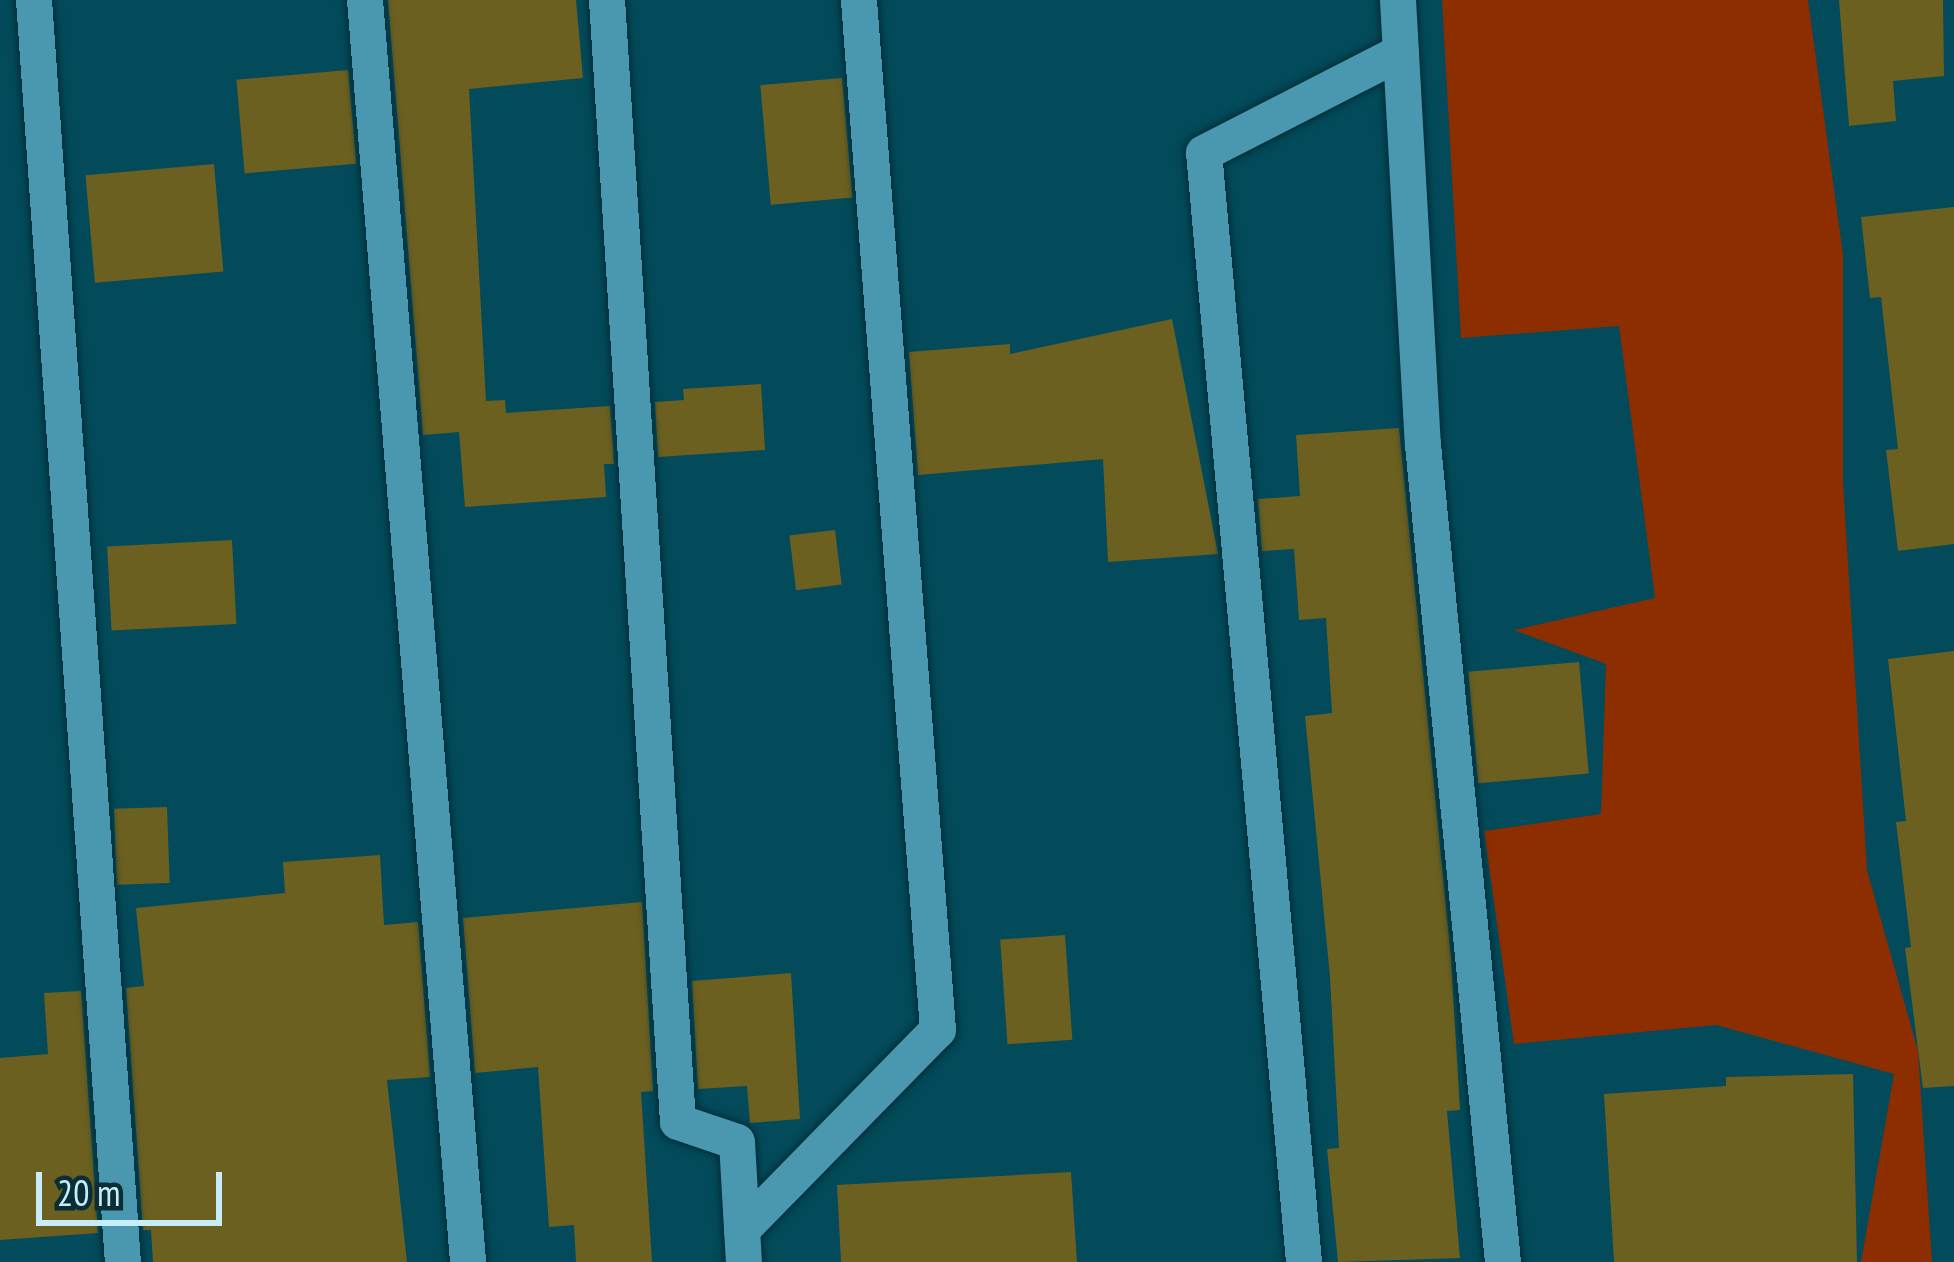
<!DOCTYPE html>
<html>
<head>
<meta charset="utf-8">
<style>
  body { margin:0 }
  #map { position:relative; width:1954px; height:1262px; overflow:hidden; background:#034a5a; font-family:"PT Sans Narrow",sans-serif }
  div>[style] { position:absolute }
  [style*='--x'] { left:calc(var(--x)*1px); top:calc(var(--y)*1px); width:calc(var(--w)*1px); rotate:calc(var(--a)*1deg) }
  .green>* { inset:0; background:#8d2e01 }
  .building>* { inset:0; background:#6b6020; transform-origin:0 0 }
  .roads { filter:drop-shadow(0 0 3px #002e39) drop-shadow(0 0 3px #002e39) }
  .minor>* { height:36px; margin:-18px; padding:0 18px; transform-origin:18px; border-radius:18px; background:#4998af }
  span { translate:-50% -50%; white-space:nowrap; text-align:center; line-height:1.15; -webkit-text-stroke:12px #0b2d36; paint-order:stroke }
  .scale { position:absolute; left:36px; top:1172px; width:186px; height:54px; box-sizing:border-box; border:6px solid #c7edf9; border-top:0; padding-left:15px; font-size:36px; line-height:42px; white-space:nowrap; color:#c7edf9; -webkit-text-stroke:9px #0b2d36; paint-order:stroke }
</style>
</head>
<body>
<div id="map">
  <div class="green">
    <div style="clip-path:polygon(1442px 0,1808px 0,1843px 255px,1843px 482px,1867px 870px,1918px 1051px,1932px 1262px,1861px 1262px,1894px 1074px,1716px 1025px,1514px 1044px,1484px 831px,1601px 814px,1606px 664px,1514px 630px,1655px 598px,1619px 326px,1461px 338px)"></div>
  </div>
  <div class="building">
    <div style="clip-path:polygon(388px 0,576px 0,583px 78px,469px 89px,486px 401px,505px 400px,506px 413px,610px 406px,614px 464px,604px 464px,606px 497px,465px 507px,459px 432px,423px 435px)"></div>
    <div style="clip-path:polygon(1839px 0,1943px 0,1944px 76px,1893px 81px,1896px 121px,1849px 126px)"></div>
    <div style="left:348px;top:70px;width:94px;height:112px;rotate:85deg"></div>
    <div style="left:842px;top:78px;width:120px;height:82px;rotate:85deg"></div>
    <div style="left:214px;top:164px;width:108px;height:129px;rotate:85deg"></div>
    <div style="clip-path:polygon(1954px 207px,1954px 544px,1898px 551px,1886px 450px,1898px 449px,1881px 297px,1870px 298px,1861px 217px)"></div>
    <div style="clip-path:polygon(1172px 319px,1218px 554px,1108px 562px,1103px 459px,918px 475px,909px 352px,1010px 344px,1010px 354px)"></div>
    <div style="clip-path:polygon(761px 384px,765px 450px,658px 457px,655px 402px,684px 400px,683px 389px)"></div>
    <div style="clip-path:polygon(1399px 428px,1451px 959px,1460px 1110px,1447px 1111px,1460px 1258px,1338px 1262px,1327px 1149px,1339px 1148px,1330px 977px,1305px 716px,1332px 713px,1326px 618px,1299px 620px,1294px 549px,1262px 551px,1258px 499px,1300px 496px,1296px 435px)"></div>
    <div style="left:835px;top:530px;width:55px;height:46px;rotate:83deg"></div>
    <div style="left:232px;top:540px;width:84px;height:125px;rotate:87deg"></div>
    <div style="clip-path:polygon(1954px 651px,1954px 1086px,1923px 1088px,1905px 948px,1911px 947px,1896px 822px,1906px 821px,1888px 659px)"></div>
    <div style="left:1579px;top:662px;width:112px;height:111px;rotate:85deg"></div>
    <div style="left:167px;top:807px;width:76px;height:53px;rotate:88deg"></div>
    <div style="clip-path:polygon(380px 855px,384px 925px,418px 922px,430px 1077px,387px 1080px,407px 1262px,153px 1262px,151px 1230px,143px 1230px,126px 988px,144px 986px,136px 908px,285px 893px,283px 862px)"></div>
    <div style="clip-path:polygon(642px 902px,653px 1091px,641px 1092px,652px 1262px,576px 1262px,574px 1225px,549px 1227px,538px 1067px,475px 1073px,463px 918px)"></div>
    <div style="left:1065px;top:935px;width:105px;height:65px;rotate:86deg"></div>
    <div style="clip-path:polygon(791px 973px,800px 1119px,750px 1123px,747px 1086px,698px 1089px,692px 981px)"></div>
    <div style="clip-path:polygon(81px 991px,98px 1233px,0 1240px,0 1058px,48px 1054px,44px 993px)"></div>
    <div style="clip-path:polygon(1853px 1074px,1857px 1262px,1614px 1262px,1604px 1094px,1726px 1086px,1726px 1077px)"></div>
    <div style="clip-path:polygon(1071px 1172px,1077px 1262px,841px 1262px,837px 1185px)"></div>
  </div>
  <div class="roads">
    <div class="minor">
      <div style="--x:34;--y:0;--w:1265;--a:85.97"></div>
      <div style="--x:365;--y:0;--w:1266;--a:85.33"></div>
      <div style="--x:607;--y:0;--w:1124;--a:86.38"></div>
      <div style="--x:678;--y:1122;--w:62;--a:18.7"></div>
      <div style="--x:737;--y:1142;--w:120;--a:86.7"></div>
      <div style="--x:1398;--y:0;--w:446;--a:86.8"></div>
      <div style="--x:1423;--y:445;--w:821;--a:84.41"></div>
      <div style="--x:742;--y:1230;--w:280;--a:-45.6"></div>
      <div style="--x:938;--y:1030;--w:1033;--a:-94.39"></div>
      <div style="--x:1304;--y:1262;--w:1113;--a:-95.15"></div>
      <div style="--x:1204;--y:153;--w:221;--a:-27.1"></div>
    </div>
  </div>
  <div class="scale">20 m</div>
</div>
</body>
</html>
